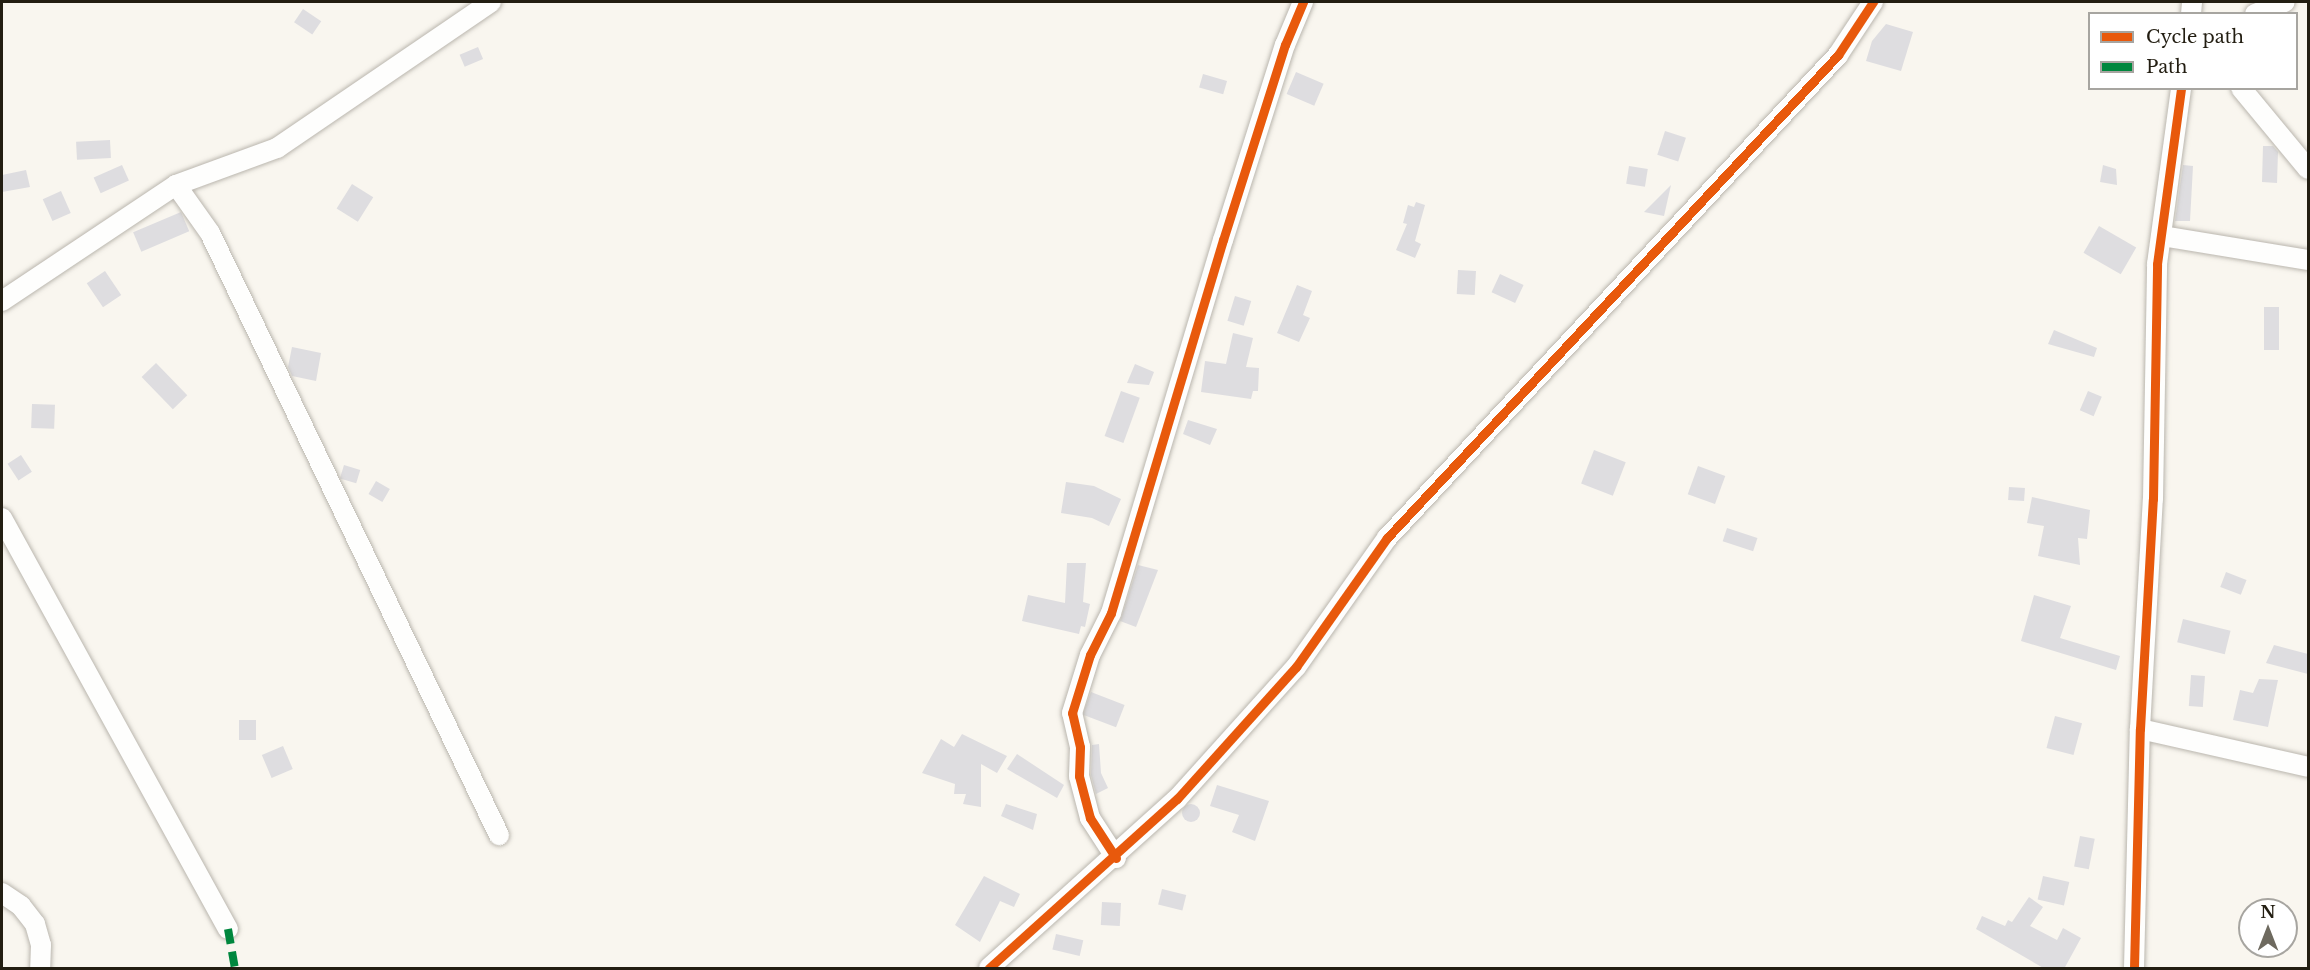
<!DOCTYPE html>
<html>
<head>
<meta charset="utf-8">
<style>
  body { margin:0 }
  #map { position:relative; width:2310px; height:970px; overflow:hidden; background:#f9f6ef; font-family:"Libre Baskerville",serif }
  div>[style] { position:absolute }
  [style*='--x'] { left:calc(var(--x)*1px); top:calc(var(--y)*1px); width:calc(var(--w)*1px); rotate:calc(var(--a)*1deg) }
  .building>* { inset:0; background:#dedde0; transform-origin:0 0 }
  .round { border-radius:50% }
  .roads { filter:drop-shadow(0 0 2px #bab6ae) drop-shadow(0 0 2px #bab6ae) }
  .street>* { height:20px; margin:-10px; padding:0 10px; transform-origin:10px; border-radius:10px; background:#fefefd }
  .quiet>* { height:8px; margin-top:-4px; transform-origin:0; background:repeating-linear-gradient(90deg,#00873e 0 15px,transparent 0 23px) }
  .cycleway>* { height:9px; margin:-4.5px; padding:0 4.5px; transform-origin:4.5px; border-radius:4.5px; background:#e8590c }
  span { translate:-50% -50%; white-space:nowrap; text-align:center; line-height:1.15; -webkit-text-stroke:6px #fff; paint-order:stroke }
  .frame { position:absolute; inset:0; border:3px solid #231e12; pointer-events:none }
  .legend { position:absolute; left:2088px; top:12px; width:210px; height:78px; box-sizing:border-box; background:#fff; border:2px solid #a7a5a0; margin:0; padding:8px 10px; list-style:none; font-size:18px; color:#231e12 }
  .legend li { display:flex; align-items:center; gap:12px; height:30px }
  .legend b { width:30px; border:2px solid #a7a5a0 }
  .north { position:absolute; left:2238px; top:898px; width:60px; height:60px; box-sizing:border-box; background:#fff; border:2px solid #a7a5a0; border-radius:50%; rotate:0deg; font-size:16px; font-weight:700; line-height:24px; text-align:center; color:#231e12 }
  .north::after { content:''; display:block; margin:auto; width:21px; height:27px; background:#6e6a5f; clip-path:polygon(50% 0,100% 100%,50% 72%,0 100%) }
</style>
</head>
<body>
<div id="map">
  <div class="building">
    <div style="left:303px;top:9px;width:22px;height:16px;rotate:34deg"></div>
    <div style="clip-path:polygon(1886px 24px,1913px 32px,1901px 71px,1866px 61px,1872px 41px)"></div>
    <div style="left:478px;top:47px;width:13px;height:20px;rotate:67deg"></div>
    <div style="left:1296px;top:72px;width:30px;height:24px;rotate:23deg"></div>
    <div style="left:1203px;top:74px;width:25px;height:14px;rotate:16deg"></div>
    <div style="left:1665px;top:131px;width:22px;height:25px;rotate:18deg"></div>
    <div style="left:110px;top:140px;width:18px;height:34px;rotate:87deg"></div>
    <div style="clip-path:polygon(2263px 146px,2273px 146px,2278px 152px,2277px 183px,2262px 182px)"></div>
    <div style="left:122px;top:165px;width:17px;height:31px;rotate:66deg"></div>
    <div style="clip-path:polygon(2103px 165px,2116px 169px,2117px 185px,2100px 182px)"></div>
    <div style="clip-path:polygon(2183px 165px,2193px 166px,2190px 221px,2175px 221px)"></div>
    <div style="left:1629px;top:166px;width:19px;height:18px;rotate:9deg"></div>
    <div style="clip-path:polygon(26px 170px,30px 187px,2px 192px,2px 175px)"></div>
    <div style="left:352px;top:184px;width:25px;height:29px;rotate:32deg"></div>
    <div style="clip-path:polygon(1671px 185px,1664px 216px,1644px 212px)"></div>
    <div style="left:61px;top:191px;width:24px;height:20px;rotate:66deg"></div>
    <div style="clip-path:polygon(1416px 202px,1425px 205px,1415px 241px,1421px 244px,1415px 258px,1396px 250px,1407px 224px,1403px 223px,1408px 205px,1414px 207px)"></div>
    <div style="left:181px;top:212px;width:21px;height:52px;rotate:67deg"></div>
    <div style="left:2099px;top:226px;width:43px;height:31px;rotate:30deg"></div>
    <div style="left:1458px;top:270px;width:18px;height:24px;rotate:3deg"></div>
    <div style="left:105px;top:271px;width:29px;height:22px;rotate:56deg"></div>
    <div style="left:1500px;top:274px;width:26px;height:20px;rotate:25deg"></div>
    <div style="clip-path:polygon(1297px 285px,1312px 291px,1303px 315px,1310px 318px,1299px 342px,1277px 333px)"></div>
    <div style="left:1235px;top:296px;width:17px;height:26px;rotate:17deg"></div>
    <div style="left:2264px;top:307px;width:15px;height:43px"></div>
    <div style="clip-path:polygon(2054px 330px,2097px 348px,2094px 357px,2048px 344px)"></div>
    <div style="clip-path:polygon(1233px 333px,1253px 338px,1246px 367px,1259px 368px,1258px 391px,1253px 391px,1251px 399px,1201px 392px,1205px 361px,1226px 364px)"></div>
    <div style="clip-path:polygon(292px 347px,321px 353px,316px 381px,292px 376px,288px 367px)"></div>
    <div style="left:156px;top:363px;width:45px;height:20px;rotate:46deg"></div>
    <div style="clip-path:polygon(1135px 364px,1154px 372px,1149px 385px,1127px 383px)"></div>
    <div style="left:1121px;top:391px;width:20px;height:48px;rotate:20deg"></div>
    <div style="left:2088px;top:391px;width:15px;height:21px;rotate:23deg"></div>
    <div style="left:32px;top:404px;width:23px;height:24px;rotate:2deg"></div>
    <div style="clip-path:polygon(1188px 420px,1217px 429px,1210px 445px,1183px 434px)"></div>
    <div style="left:1594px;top:450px;width:34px;height:36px;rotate:21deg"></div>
    <div style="left:21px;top:455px;width:20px;height:16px;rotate:57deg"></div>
    <div style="left:344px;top:465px;width:17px;height:14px;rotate:17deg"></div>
    <div style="left:1698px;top:466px;width:29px;height:30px;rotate:20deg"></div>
    <div style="left:376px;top:481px;width:16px;height:15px;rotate:30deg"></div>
    <div style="clip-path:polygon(1066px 482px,1094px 486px,1121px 499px,1109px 526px,1092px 518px,1061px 513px)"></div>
    <div style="left:2009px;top:487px;width:16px;height:13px;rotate:4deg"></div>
    <div style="clip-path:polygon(2032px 497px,2090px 510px,2087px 539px,2078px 538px,2080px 565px,2038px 556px,2044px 526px,2027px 523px)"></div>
    <div style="left:1727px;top:528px;width:32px;height:14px;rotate:18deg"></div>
    <div style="clip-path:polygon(1067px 563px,1086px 563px,1083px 602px,1090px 604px,1085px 627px,1081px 626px,1079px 634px,1022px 621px,1028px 595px,1065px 603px)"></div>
    <div style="clip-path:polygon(1138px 565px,1158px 570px,1136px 627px,1120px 621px)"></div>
    <div style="left:2226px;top:572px;width:22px;height:16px;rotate:21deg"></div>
    <div style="clip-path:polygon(2034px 595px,2071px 606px,2060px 638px,2120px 656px,2116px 670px,2021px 641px)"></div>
    <div style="left:2183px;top:619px;width:49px;height:24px;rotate:14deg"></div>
    <div style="clip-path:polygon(2274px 645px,2308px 654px,2308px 674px,2266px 663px)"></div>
    <div style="left:2191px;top:675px;width:14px;height:31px;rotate:4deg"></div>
    <div style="clip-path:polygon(2259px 679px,2278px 680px,2268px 727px,2233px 720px,2240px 690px,2253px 693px)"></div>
    <div style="left:1091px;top:692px;width:36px;height:24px;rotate:21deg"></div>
    <div style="left:2055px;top:716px;width:28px;height:33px;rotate:15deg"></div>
    <div style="left:239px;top:720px;width:17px;height:20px"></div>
    <div style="clip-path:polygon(962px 734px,1007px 756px,997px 773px,981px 764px,981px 807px,963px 804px,966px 794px,954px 794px,955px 784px,922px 773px,941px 739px,954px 747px)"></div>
    <div style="clip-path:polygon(1099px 744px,1101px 773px,1108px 788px,1096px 794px,1091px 775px,1092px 745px)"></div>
    <div style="left:283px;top:746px;width:25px;height:23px;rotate:67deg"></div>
    <div style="clip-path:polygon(1017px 754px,1064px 785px,1057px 798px,1007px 769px)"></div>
    <div style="clip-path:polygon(1217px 785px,1269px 801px,1255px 841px,1232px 832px,1239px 815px,1210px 806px)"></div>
    <div style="clip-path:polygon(1006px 804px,1037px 814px,1033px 830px,1001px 816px)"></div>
    <div class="round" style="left:1182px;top:804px;width:18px;height:18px"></div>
    <div style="left:2080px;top:836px;width:15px;height:31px;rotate:11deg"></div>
    <div style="clip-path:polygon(984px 876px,1020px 894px,1014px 907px,1000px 901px,980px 942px,955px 925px)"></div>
    <div style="left:2043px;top:876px;width:27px;height:24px;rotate:13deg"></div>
    <div style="left:1162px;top:889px;width:25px;height:16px;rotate:14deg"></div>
    <div style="clip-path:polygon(2029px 897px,2043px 907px,2030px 926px,2057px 940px,2063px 928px,2081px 938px,2064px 969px,2045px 969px,1976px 929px,1982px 916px,2005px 926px,2008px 920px,2012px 922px)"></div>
    <div style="left:1102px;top:902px;width:19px;height:23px;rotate:3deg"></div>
    <div style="left:1056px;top:934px;width:28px;height:16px;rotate:13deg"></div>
  </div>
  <div class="roads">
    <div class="street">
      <div style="--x:2191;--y:14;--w:12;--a:-85"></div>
      <div style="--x:2255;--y:14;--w:32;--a:-22"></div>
      <div style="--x:2241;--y:88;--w:105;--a:50.4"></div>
      <div style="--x:176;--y:185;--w:59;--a:54.7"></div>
      <div style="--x:210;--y:233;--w:668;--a:64.36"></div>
      <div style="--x:2162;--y:236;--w:148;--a:9.3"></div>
      <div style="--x:2;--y:301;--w:209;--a:-33.7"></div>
      <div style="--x:176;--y:185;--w:108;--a:-20.1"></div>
      <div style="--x:277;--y:148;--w:259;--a:-34.3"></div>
      <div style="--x:2;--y:518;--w:469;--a:61.2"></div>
      <div style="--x:2140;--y:729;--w:172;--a:12.7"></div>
      <div style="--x:1116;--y:858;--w:48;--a:-123"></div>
      <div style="--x:1090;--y:818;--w:43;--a:-104.7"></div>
      <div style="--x:1079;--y:776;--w:29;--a:-88"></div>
      <div style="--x:1080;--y:747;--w:35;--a:-103"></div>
      <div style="--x:1072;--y:713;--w:61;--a:-72.8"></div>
      <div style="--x:1090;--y:655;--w:47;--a:-63.4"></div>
      <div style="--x:1111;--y:613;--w:389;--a:-73.3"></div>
      <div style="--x:1223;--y:240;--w:205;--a:-72.4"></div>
      <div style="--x:1285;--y:45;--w:47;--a:-67.3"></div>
      <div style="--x:2;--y:893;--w:23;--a:34"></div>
      <div style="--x:21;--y:906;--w:23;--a:52"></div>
      <div style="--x:35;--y:924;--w:22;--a:74"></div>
      <div style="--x:41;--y:945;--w:23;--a:92"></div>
      <div style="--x:989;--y:968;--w:253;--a:-42"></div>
      <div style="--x:1177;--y:799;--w:178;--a:-48"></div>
      <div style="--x:1296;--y:667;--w:158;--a:-54.8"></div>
      <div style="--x:1387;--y:538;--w:661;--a:-46.96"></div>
      <div style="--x:1838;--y:55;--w:64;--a:-56.6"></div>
      <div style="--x:2134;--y:968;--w:239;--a:-88.6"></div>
      <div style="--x:2140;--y:729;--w:230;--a:-86.8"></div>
      <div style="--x:2153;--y:499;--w:235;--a:-89"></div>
      <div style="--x:2157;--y:264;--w:178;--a:-82.2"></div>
    </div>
  </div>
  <div class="quiet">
    <div style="--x:228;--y:929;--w:40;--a:80"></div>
  </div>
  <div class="cycleway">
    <div style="--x:1116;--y:858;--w:48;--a:-123"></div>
    <div style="--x:1090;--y:818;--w:43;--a:-104.7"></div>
    <div style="--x:1079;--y:776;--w:29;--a:-88"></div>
    <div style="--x:1080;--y:747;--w:35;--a:-103"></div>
    <div style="--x:1072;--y:713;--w:61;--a:-72.8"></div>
    <div style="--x:1090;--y:655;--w:47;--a:-63.4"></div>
    <div style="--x:1111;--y:613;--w:389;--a:-73.3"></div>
    <div style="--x:1223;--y:240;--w:205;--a:-72.4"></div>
    <div style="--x:1285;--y:45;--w:47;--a:-67.3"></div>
    <div style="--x:989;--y:968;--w:253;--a:-42"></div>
    <div style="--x:1177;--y:799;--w:178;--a:-48"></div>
    <div style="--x:1296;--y:667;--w:158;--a:-54.8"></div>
    <div style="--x:1387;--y:538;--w:661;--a:-46.96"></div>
    <div style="--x:1838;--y:55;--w:64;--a:-56.6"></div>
    <div style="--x:2134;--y:968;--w:239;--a:-88.6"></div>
    <div style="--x:2140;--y:729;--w:230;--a:-86.8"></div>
    <div style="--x:2153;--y:499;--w:235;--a:-89"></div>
    <div style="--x:2157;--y:264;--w:178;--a:-82.2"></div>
  </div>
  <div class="frame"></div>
  <ul class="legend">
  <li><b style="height:8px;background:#e8590c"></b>Cycle path</li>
  <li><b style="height:8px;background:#00873e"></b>Path</li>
  </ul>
  <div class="north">N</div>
</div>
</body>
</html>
